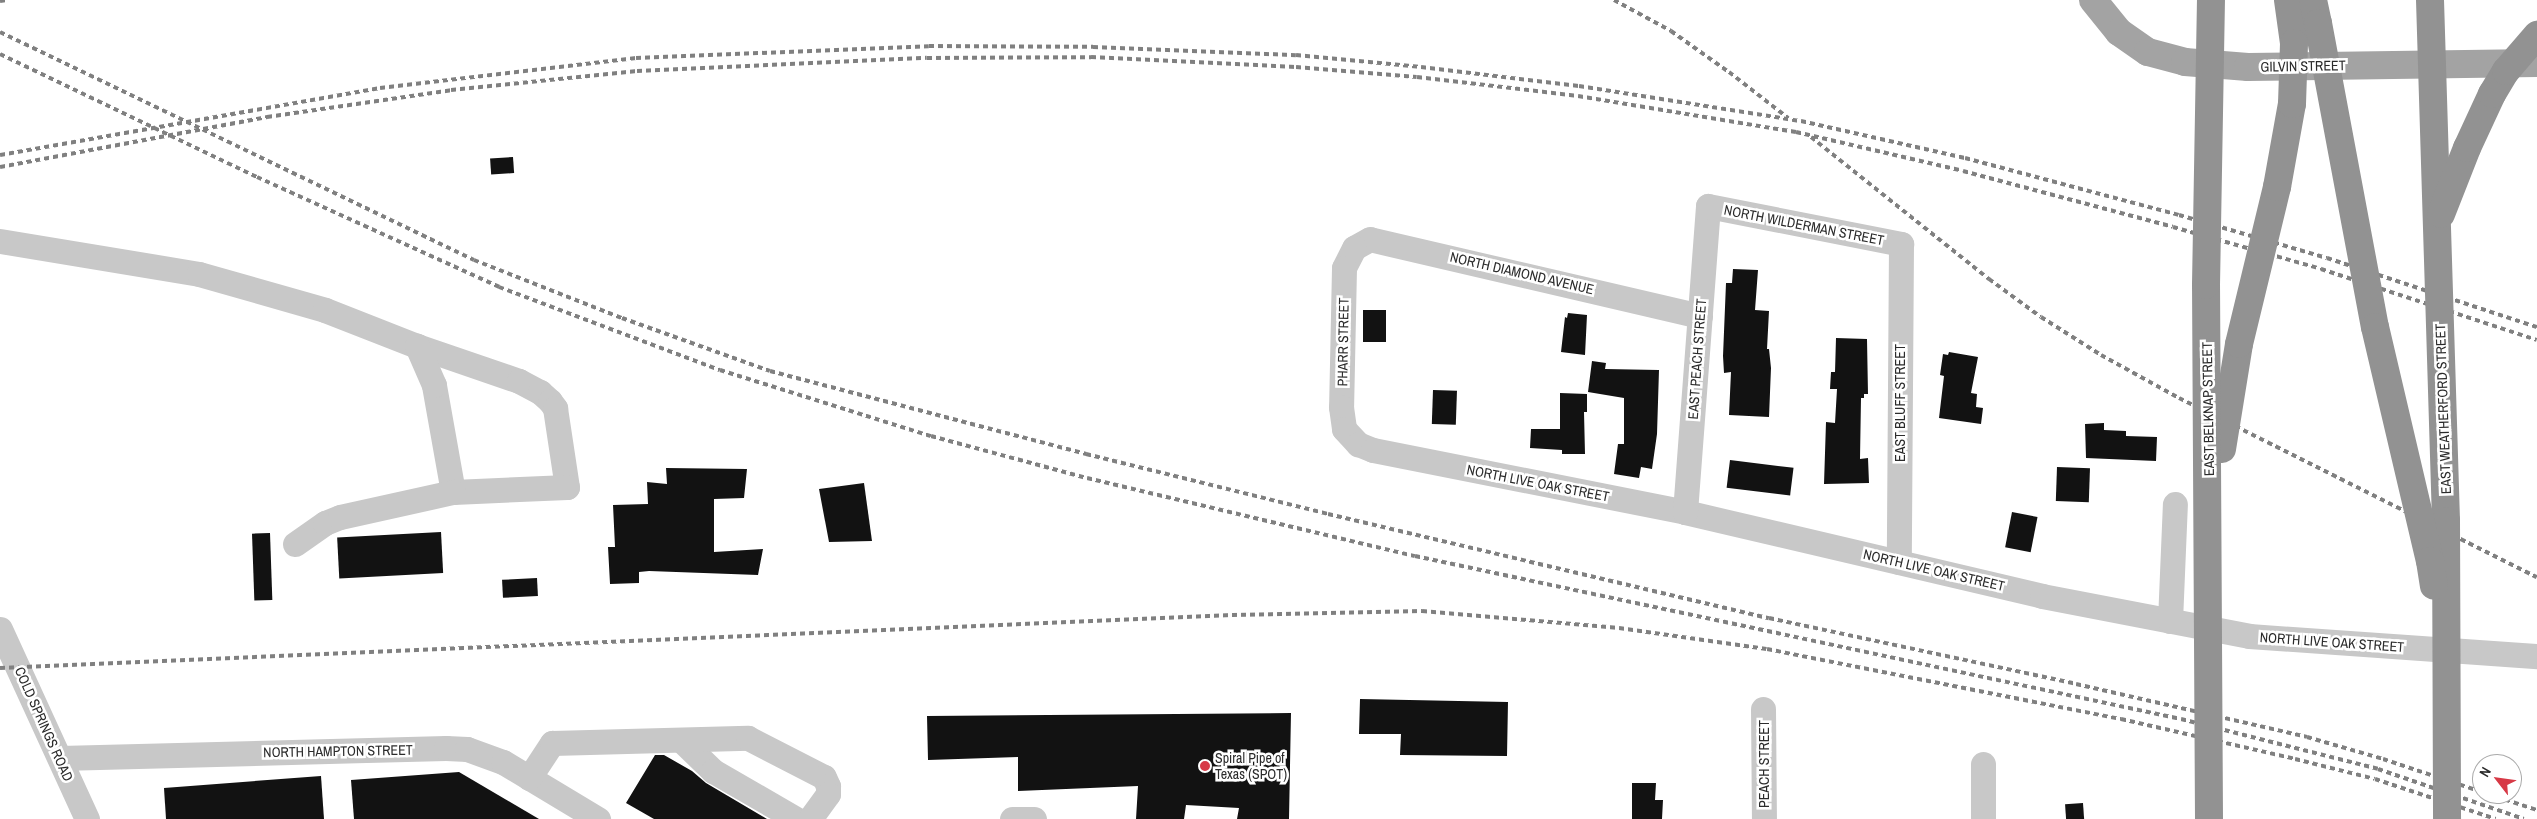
<!DOCTYPE html>
<html>
<head>
<meta charset="utf-8">
<style>
  body { margin:0 }
  #map { position:relative; width:2537px; height:819px; overflow:hidden; background:#fff; font-family:"Archivo Narrow",sans-serif }
  div>[style] { position:absolute }
  [style*='--x'] { left:calc(var(--x)*1px); top:calc(var(--y)*1px); width:calc(var(--w)*1px); rotate:calc(var(--a)*1deg) }
  .building>* { inset:0; background:#121212; transform-origin:0 0 }
  .minor>* { height:25px; margin:-12.5px; padding:0 12.5px; transform-origin:12.5px; border-radius:12.5px; background:#c8c8c8 }
  .major>* { height:28px; margin:-14px; padding:0 14px; transform-origin:14px; border-radius:14px; background:#a3a3a3 }
  .highway>* { height:28px; margin:-14px; padding:0 14px; transform-origin:14px; border-radius:14px; background:#929292 }
  .rail>* { height:4px; margin-top:-2px; transform-origin:0; background:repeating-linear-gradient(90deg,#808080 0 5px,transparent 0 9px) }
  .highway-bridge>* { height:28px; margin:-14px; padding:0 14px; transform-origin:14px; border-radius:14px; background:#929292 }
  .dots>* { width:14px; height:14px; translate:-50% -50%; box-sizing:border-box; border:2px solid #fff; border-radius:50% }
  span { translate:-50% -50%; white-space:nowrap; text-align:center; line-height:1.15; -webkit-text-stroke:5px #fff; paint-order:stroke }
  .street-label { font-size:14px; color:#2b2b2b }
  .poi-label { font-size:14px; color:#2b2b2b }
  .left { translate:0 -50%; text-align:left }
  .north { position:absolute; left:2472px; top:754px; width:50px; height:50px; box-sizing:border-box; background:#fff; border:1px solid #aaa; border-radius:50%; rotate:300deg; font-size:14px; font-weight:700; line-height:20px; text-align:center; color:#2b2b2b }
  .north::after { content:''; display:block; margin:auto; width:18px; height:22px; background:#d73946; clip-path:polygon(50% 0,100% 100%,50% 72%,0 100%) }
</style>
</head>
<body>
<div id="map">
  <div class="building">
    <div style="left:513px;top:157px;width:16px;height:23px;rotate:86deg"></div>
    <div style="clip-path:polygon(1733px 269px,1758px 270px,1755px 310px,1769px 311px,1767px 349px,1769px 349px,1771px 368px,1769px 417px,1729px 415px,1731px 372px,1724px 373px,1723px 356px,1726px 283px,1732px 283px)"></div>
    <div style="left:1363px;top:310px;width:23px;height:32px"></div>
    <div style="clip-path:polygon(1568px 313px,1587px 315px,1585px 355px,1561px 352px,1565px 317px,1567px 318px)"></div>
    <div style="clip-path:polygon(1836px 338px,1867px 339px,1868px 394px,1864px 394px,1864px 398px,1861px 398px,1860px 459px,1868px 458px,1869px 483px,1824px 484px,1826px 422px,1835px 423px,1837px 389px,1830px 389px,1831px 372px,1835px 372px)"></div>
    <div style="clip-path:polygon(1949px 352px,1978px 357px,1971px 393px,1977px 394px,1976px 407px,1983px 408px,1981px 424px,1939px 418px,1944px 376px,1940px 375px,1943px 354px,1948px 355px)"></div>
    <div style="clip-path:polygon(1592px 361px,1606px 363px,1605px 369px,1659px 370px,1657px 434px,1652px 469px,1641px 467px,1639px 478px,1614px 474px,1618px 444px,1624px 444px,1624px 398px,1588px 392px)"></div>
    <div style="left:1433px;top:390px;width:24px;height:34px;rotate:2deg"></div>
    <div style="clip-path:polygon(1560px 393px,1587px 394px,1587px 412px,1584px 412px,1585px 454px,1562px 454px,1562px 450px,1530px 448px,1531px 429px,1560px 429px)"></div>
    <div style="clip-path:polygon(2104px 423px,2104px 430px,2126px 431px,2126px 436px,2157px 437px,2156px 461px,2086px 458px,2085px 424px)"></div>
    <div style="left:1730px;top:460px;width:64px;height:28px;rotate:7deg"></div>
    <div style="left:2057px;top:467px;width:33px;height:34px;rotate:2deg"></div>
    <div style="clip-path:polygon(666px 468px,747px 469px,744px 498px,714px 499px,714px 552px,763px 549px,758px 575px,649px 571px,639px 572px,639px 583px,610px 584px,608px 547px,615px 547px,613px 505px,648px 504px,647px 482px,667px 484px)"></div>
    <div style="clip-path:polygon(864px 483px,872px 541px,829px 542px,819px 489px)"></div>
    <div style="left:2012px;top:512px;width:26px;height:36px;rotate:11deg"></div>
    <div style="left:441px;top:532px;width:41px;height:104px;rotate:87deg"></div>
    <div style="left:270px;top:533px;width:67px;height:18px;rotate:88deg"></div>
    <div style="left:537px;top:578px;width:18px;height:35px;rotate:87deg"></div>
    <div style="clip-path:polygon(1360px 699px,1508px 702px,1507px 756px,1400px 755px,1401px 734px,1359px 734px)"></div>
    <div style="clip-path:polygon(1291px 713px,1289px 819px,1237px 819px,1239px 808px,1186px 805px,1184px 819px,1136px 819px,1138px 786px,1018px 791px,1018px 757px,928px 760px,927px 716px)"></div>
    <div style="clip-path:polygon(655px 755px,664px 755px,692px 771px,706px 783px,767px 819px,654px 819px,626px 803px)"></div>
    <div style="clip-path:polygon(459px 772px,539px 819px,354px 819px,351px 780px)"></div>
    <div style="clip-path:polygon(321px 776px,324px 819px,166px 819px,164px 788px)"></div>
    <div style="clip-path:polygon(1632px 783px,1656px 783px,1655px 800px,1663px 800px,1662px 819px,1632px 819px)"></div>
    <div style="left:2083px;top:803px;width:16px;height:18px;rotate:86deg"></div>
  </div>
  <div class="minor">
    <div style="--x:0;--y:241;--w:202;--a:9.4"></div>
    <div style="--x:199;--y:274;--w:131;--a:15.9"></div>
    <div style="--x:325;--y:310;--w:99;--a:21.4"></div>
    <div style="--x:1700;--y:316;--w:339;--a:-166.9"></div>
    <div style="--x:1370;--y:239;--w:18;--a:151"></div>
    <div style="--x:1354;--y:248;--w:22;--a:117"></div>
    <div style="--x:1344;--y:268;--w:139;--a:91.2"></div>
    <div style="--x:1341;--y:407;--w:22;--a:82"></div>
    <div style="--x:1344;--y:429;--w:21;--a:47"></div>
    <div style="--x:1358;--y:444;--w:16;--a:22"></div>
    <div style="--x:1373;--y:450;--w:318;--a:11.2"></div>
    <div style="--x:1685;--y:512;--w:367;--a:13.2"></div>
    <div style="--x:2042;--y:596;--w:211;--a:10.9"></div>
    <div style="--x:2249;--y:636;--w:289;--a:4"></div>
    <div style="--x:417;--y:346;--w:108;--a:18.9"></div>
    <div style="--x:519;--y:381;--w:24;--a:28"></div>
    <div style="--x:540;--y:392;--w:13;--a:42"></div>
    <div style="--x:550;--y:401;--w:9;--a:54"></div>
    <div style="--x:555;--y:408;--w:80;--a:81.4"></div>
    <div style="--x:567;--y:487;--w:114;--a:177.5"></div>
    <div style="--x:453;--y:492;--w:109;--a:-100.1"></div>
    <div style="--x:434;--y:385;--w:43;--a:-113.6"></div>
    <div style="--x:1685;--y:512;--w:307;--a:-85.7"></div>
    <div style="--x:1708;--y:206;--w:197;--a:11.1"></div>
    <div style="--x:1901;--y:244;--w:318;--a:90.4"></div>
    <div style="--x:295;--y:544;--w:37;--a:-35"></div>
    <div style="--x:325;--y:523;--w:16;--a:-22"></div>
    <div style="--x:340;--y:517;--w:116;--a:-12.5"></div>
    <div style="--x:2170;--y:621;--w:117;--a:-87.6"></div>
    <div style="--x:0;--y:629;--w:209;--a:65.4"></div>
    <div style="--x:1763;--y:709;--w:110;--a:89.5"></div>
    <div style="--x:681;--y:740;--w:45;--a:44.1"></div>
    <div style="--x:713;--y:771;--w:96;--a:30"></div>
    <div style="--x:60;--y:758;--w:386;--a:-1.5"></div>
    <div style="--x:446;--y:748;--w:21;--a:3"></div>
    <div style="--x:467;--y:749;--w:38;--a:20"></div>
    <div style="--x:503;--y:762;--w:111;--a:31"></div>
    <div style="--x:529;--y:778;--w:42;--a:-56.7"></div>
    <div style="--x:552;--y:743;--w:196;--a:-1.5"></div>
    <div style="--x:748;--y:738;--w:85;--a:27.2"></div>
    <div style="--x:824;--y:777;--w:10;--a:66"></div>
    <div style="--x:828;--y:786;--w:8;--a:90"></div>
    <div style="--x:828;--y:794;--w:31;--a:126"></div>
    <div style="--x:1012;--y:819;--w:22;--a:0"></div>
    <div style="--x:1983;--y:819;--w:55;--a:-90"></div>
  </div>
  <div class="major">
    <div style="--x:2093;--y:0;--w:41;--a:50.9"></div>
    <div style="--x:2119;--y:32;--w:35;--a:35"></div>
    <div style="--x:2148;--y:52;--w:38;--a:15"></div>
    <div style="--x:2185;--y:62;--w:63;--a:4.5"></div>
    <div style="--x:2248;--y:67;--w:289;--a:-0.8"></div>
  </div>
  <div class="highway">
    <div style="--x:2288;--y:0;--w:43;--a:82.1"></div>
    <div style="--x:2313;--y:0;--w:24;--a:78"></div>
  </div>
  <div class="rail">
    <div style="--x:1614;--y:0;--w:65;--a:28.5"></div>
    <div style="--x:1671;--y:31;--w:71;--a:35.3"></div>
    <div style="--x:1729;--y:72;--w:75;--a:37.9"></div>
    <div style="--x:0;--y:1;--w:7;--a:-8"></div>
    <div style="--x:0;--y:32;--w:526;--a:25.69"></div>
    <div style="--x:474;--y:260;--w:159;--a:21.4"></div>
    <div style="--x:622;--y:318;--w:157;--a:19.7"></div>
    <div style="--x:770;--y:371;--w:327;--a:14.7"></div>
    <div style="--x:1086;--y:454;--w:249;--a:13.9"></div>
    <div style="--x:1328;--y:514;--w:453;--a:13.3"></div>
    <div style="--x:1769;--y:618;--w:314;--a:12.1"></div>
    <div style="--x:2076;--y:684;--w:237;--a:12.9"></div>
    <div style="--x:2307;--y:737;--w:79;--a:16.1"></div>
    <div style="--x:2383;--y:759;--w:104;--a:18.4"></div>
    <div style="--x:0;--y:54;--w:285;--a:25.6"></div>
    <div style="--x:257;--y:177;--w:266;--a:24.4"></div>
    <div style="--x:499;--y:287;--w:236;--a:20.6"></div>
    <div style="--x:720;--y:370;--w:221;--a:17.4"></div>
    <div style="--x:931;--y:436;--w:162;--a:15.1"></div>
    <div style="--x:1087;--y:478;--w:337;--a:13.4"></div>
    <div style="--x:1415;--y:556;--w:783;--a:12.01"></div>
    <div style="--x:2181;--y:719;--w:203;--a:14.2"></div>
    <div style="--x:2378;--y:769;--w:154;--a:18.9"></div>
    <div style="--x:1811;--y:137;--w:228;--a:38.6"></div>
    <div style="--x:1989;--y:279;--w:64;--a:36.2"></div>
    <div style="--x:2041;--y:317;--w:71;--a:32.3"></div>
    <div style="--x:2101;--y:355;--w:89;--a:28.9"></div>
    <div style="--x:2179;--y:398;--w:400;--a:26.6"></div>
    <div style="--x:0;--y:155;--w:386;--a:-10"></div>
    <div style="--x:380;--y:88;--w:258;--a:-6.7"></div>
    <div style="--x:636;--y:58;--w:293;--a:-2.3"></div>
    <div style="--x:929;--y:46;--w:164;--a:0.3"></div>
    <div style="--x:1093;--y:47;--w:203;--a:2.3"></div>
    <div style="--x:1296;--y:55;--w:126;--a:5.5"></div>
    <div style="--x:1421;--y:67;--w:159;--a:6.9"></div>
    <div style="--x:1579;--y:86;--w:225;--a:9"></div>
    <div style="--x:1801;--y:121;--w:168;--a:12.7"></div>
    <div style="--x:1965;--y:158;--w:221;--a:14.9"></div>
    <div style="--x:2179;--y:215;--w:154;--a:16.2"></div>
    <div style="--x:2327;--y:258;--w:221;--a:18.2"></div>
    <div style="--x:0;--y:167;--w:272;--a:-10.6"></div>
    <div style="--x:267;--y:117;--w:186;--a:-8.3"></div>
    <div style="--x:451;--y:90;--w:187;--a:-5.8"></div>
    <div style="--x:637;--y:71;--w:290;--a:-2.6"></div>
    <div style="--x:927;--y:58;--w:164;--a:-0.3"></div>
    <div style="--x:1091;--y:57;--w:205;--a:2.8"></div>
    <div style="--x:1296;--y:67;--w:121;--a:4.7"></div>
    <div style="--x:1417;--y:77;--w:162;--a:6.7"></div>
    <div style="--x:1578;--y:96;--w:221;--a:9.4"></div>
    <div style="--x:1796;--y:132;--w:171;--a:13.1"></div>
    <div style="--x:1963;--y:171;--w:217;--a:14.9"></div>
    <div style="--x:2173;--y:227;--w:154;--a:15.8"></div>
    <div style="--x:2321;--y:269;--w:227;--a:18.2"></div>
    <div style="--x:0;--y:668;--w:1233;--a:-2.46"></div>
    <div style="--x:1232;--y:615;--w:190;--a:-1.2"></div>
    <div style="--x:1422;--y:611;--w:198;--a:4.9"></div>
    <div style="--x:1619;--y:628;--w:149;--a:8.1"></div>
    <div style="--x:1767;--y:649;--w:361;--a:11.2"></div>
    <div style="--x:2121;--y:719;--w:179;--a:12.9"></div>
    <div style="--x:2295;--y:759;--w:82;--a:14"></div>
    <div style="--x:2375;--y:779;--w:127;--a:18.3"></div>
    <div style="--x:2488;--y:794;--w:52;--a:18.1"></div>
  </div>
  <div class="highway-bridge">
    <div style="--x:2430;--y:0;--w:521;--a:88.24"></div>
    <div style="--x:2446;--y:521;--w:298;--a:89.8"></div>
    <div style="--x:2318;--y:23;--w:309;--a:79.4"></div>
    <div style="--x:2375;--y:327;--w:240;--a:76.8"></div>
    <div style="--x:2430;--y:561;--w:25;--a:81"></div>
    <div style="--x:2441;--y:214;--w:71;--a:-68.5"></div>
    <div style="--x:2467;--y:148;--w:60;--a:-65.2"></div>
    <div style="--x:2492;--y:94;--w:27;--a:-59"></div>
    <div style="--x:2506;--y:71;--w:48;--a:-49.3"></div>
    <div style="--x:2222;--y:449;--w:106;--a:-80.8"></div>
    <div style="--x:2239;--y:344;--w:162;--a:-76.4"></div>
    <div style="--x:2277;--y:187;--w:84;--a:-79.8"></div>
    <div style="--x:2292;--y:104;--w:61;--a:-88.1"></div>
    <div style="--x:2209;--y:819;--w:534;--a:-90.32"></div>
    <div style="--x:2206;--y:285;--w:285;--a:-89"></div>
  </div>
  <div class="dots">
    <div style="left:1205px;top:766px;background:#d73946"></div>
  </div>
  <div class="street-label">
    <span style="left:2303px;top:66px;rotate:-1deg">GILVIN STREET</span>
    <span style="left:1804px;top:225px;rotate:11deg">NORTH WILDERMAN STREET</span>
    <span style="left:1522px;top:273px;rotate:13deg">NORTH DIAMOND AVENUE</span>
    <span style="left:1343px;top:342px;rotate:-89deg">PHARR STREET</span>
    <span style="left:1697px;top:359px;rotate:-86deg">EAST PEACH STREET</span>
    <span style="left:1900px;top:403px;rotate:-90deg">EAST BLUFF STREET</span>
    <span style="left:2208px;top:409px;rotate:-91deg">EAST BELKNAP STREET</span>
    <span style="left:2443px;top:409px;rotate:-92deg">EAST WEATHERFORD STREET</span>
    <span style="left:1538px;top:483px;rotate:11deg">NORTH LIVE OAK STREET</span>
    <span style="left:1934px;top:570px;rotate:13deg">NORTH LIVE OAK STREET</span>
    <span style="left:2332px;top:642px;rotate:4deg">NORTH LIVE OAK STREET</span>
    <span style="left:44px;top:724px;rotate:66deg">COLD SPRINGS ROAD</span>
    <span style="left:338px;top:751px;rotate:-1deg">NORTH HAMPTON STREET</span>
    <span style="left:1764px;top:764px;rotate:-90deg">PEACH STREET</span>
  </div>
  <div class="poi-label">
    <span class="left" style="left:1215px;top:766px">Spiral Pipe of<br>Texas (SPOT)</span>
  </div>
  <div class="north">N</div>
</div>
</body>
</html>
